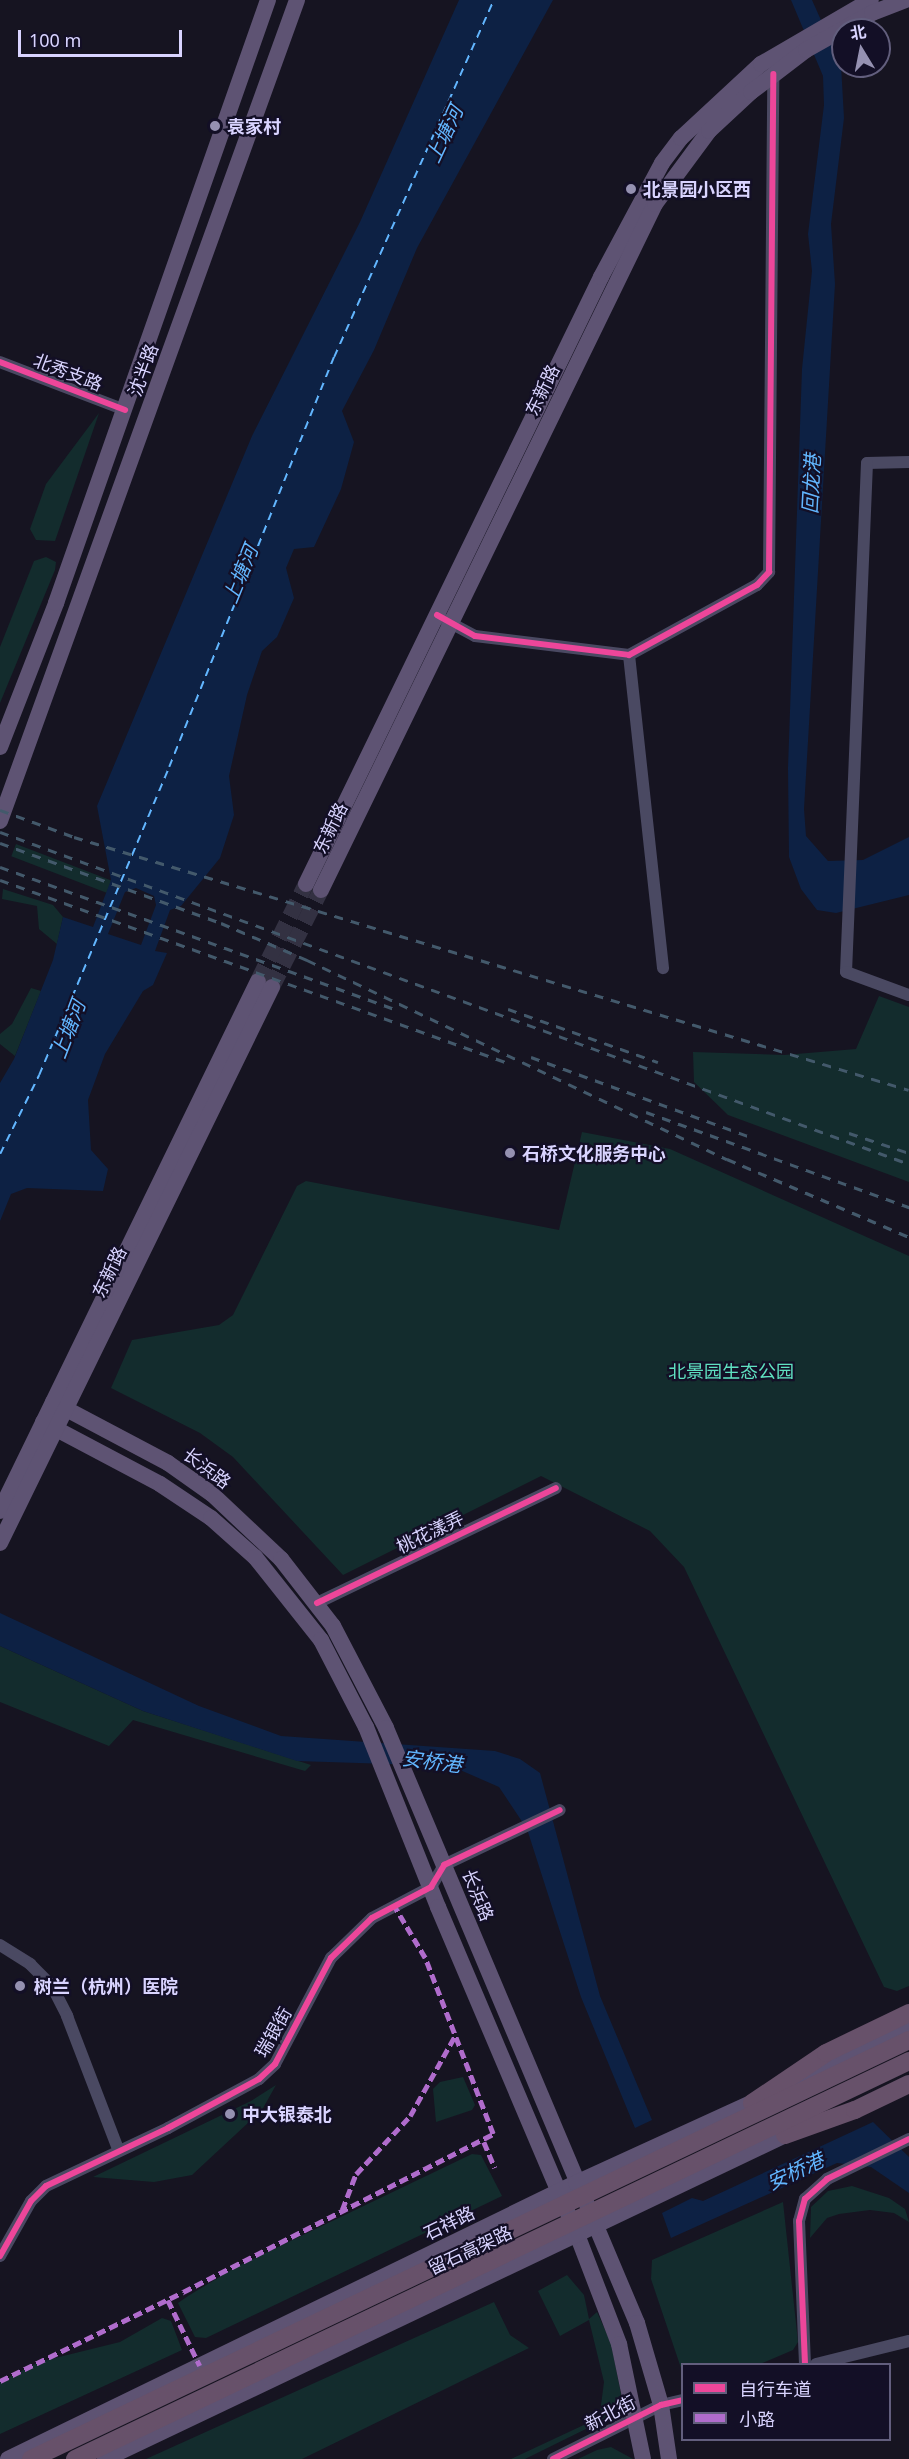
<!DOCTYPE html>
<html>
<head>
<meta charset="utf-8">
<style>
  body { margin:0 }
  #map { position:relative; width:909px; height:2459px; overflow:hidden; background:#161421; font-family:"Noto Sans","Noto Sans SC",sans-serif }
  div>[style] { position:absolute }
  [style*='--x'] { left:calc(var(--x)*1px); top:calc(var(--y)*1px); width:calc(var(--w)*1px); rotate:calc(var(--a)*1deg) }
  .green>* { inset:0; background:#132c2d; transform-origin:0 0 }
  .water>* { inset:0; background:#0d2144 }
  .ferry>* { height:1.5px; margin-top:-0.75px; transform-origin:0; background:repeating-linear-gradient(90deg,#62b6ff 0 8px,transparent 0 14px) }
  .major-tunnel>* { height:16px; margin-top:-8px; transform-origin:0; background:repeating-linear-gradient(90deg,#333142 0 16px,transparent 0 24px) }
  .minor>* { height:12px; margin:-6px; padding:0 6px; transform-origin:6px; border-radius:6px; background:#4a4962 }
  .major>* { height:16px; margin:-8px; padding:0 8px; transform-origin:8px; border-radius:8px; background:#5e5373 }
  .highway>* { height:18px; margin:-9px; padding:0 9px; transform-origin:9px; border-radius:9px; background:#67516a }
  .rail>* { height:3px; margin-top:-1.5px; transform-origin:0; background:repeating-linear-gradient(90deg,#43596b 0 9px,transparent 0 17px) }
  .highway-bridge>* { height:18px; margin:-9px; padding:0 9px; transform-origin:9px; border-radius:9px; background:#67516a }
  .quiet>* { height:4.5px; margin-top:-2.25px; transform-origin:0; background:repeating-linear-gradient(90deg,#b06ccc 0 9px,transparent 0 13.5px) }
  .cycleway>* { height:6px; margin:-3px; padding:0 3px; transform-origin:3px; border-radius:3px; background:#ed469a }
  .dots>* { width:16px; height:16px; translate:-50% -50%; box-sizing:border-box; border:3px solid #130f26; border-radius:50% }
  span { translate:-50% -50%; white-space:nowrap; text-align:center; line-height:1.15; -webkit-text-stroke:4.5px #130f26; paint-order:stroke }
  .poi-label { font-size:18px; color:#d9d4ff; font-weight:700 }
  .left { translate:0 -50%; text-align:left }
  .street-label { font-size:18px; color:#d9d4ff }
  .park-label { font-size:18px; color:#5fe0c0 }
  .water-label { font-size:20px; color:#62b6ff; font-style:italic }
  .legend { position:absolute; left:681px; top:2363px; width:210px; height:78px; box-sizing:border-box; background:#130f26; border:2px solid #625e7d; margin:0; padding:8px 10px; list-style:none; font-size:18px; color:#d9d4ff }
  .legend li { display:flex; align-items:center; gap:12px; height:30px }
  .legend b { width:30px; border:2px solid #625e7d }
  .north { position:absolute; left:831px; top:18px; width:60px; height:60px; box-sizing:border-box; background:#130f26; border:2px solid #625e7d; border-radius:50%; rotate:350deg; font-size:16px; font-weight:700; line-height:24px; text-align:center; color:#d9d4ff }
  .north::after { content:''; display:block; margin:auto; width:21px; height:27px; background:#9591b1; clip-path:polygon(50% 0,100% 100%,50% 72%,0 100%) }
  .scale { position:absolute; left:18px; top:30px; width:164px; height:27px; box-sizing:border-box; border:3px solid #d9d4ff; border-top:0; padding-left:8px; font-size:18px; line-height:21px; white-space:nowrap; color:#d9d4ff; -webkit-text-stroke:4px #130f26; paint-order:stroke }
</style>
</head>
<body>
<div id="map">
  <div class="green">
    <div style="clip-path:polygon(99px 413px,55px 541px,36px 540px,30px 529px,46px 484px)"></div>
    <div style="clip-path:polygon(46px 557px,56px 562px,55px 570px,0 703px,0 647px,34px 561px)"></div>
    <div style="left:16px;top:844px;width:102px;height:13px;rotate:21deg"></div>
    <div style="clip-path:polygon(3px 889px,53px 905px,63px 917px,57px 944px,39px 929px,37px 906px,2px 899px)"></div>
    <div style="clip-path:polygon(31px 988px,41px 991px,15px 1056px,0 1044px,0 1034px,12px 1024px)"></div>
    <div style="clip-path:polygon(879px 996px,909px 1007px,909px 1182px,728px 1115px,694px 1082px,693px 1052px,784px 1055px,856px 1049px)"></div>
    <div style="clip-path:polygon(582px 1132px,670px 1149px,909px 1256px,909px 1986px,897px 1991px,884px 1987px,684px 1567px,650px 1531px,541px 1476px,343px 1575px,233px 1457px,200px 1433px,111px 1388px,132px 1340px,219px 1325px,233px 1315px,297px 1186px,306px 1181px,559px 1230px)"></div>
    <div style="clip-path:polygon(0 1646px,143px 1711px,311px 1765px,305px 1771px,133px 1720px,109px 1746px,0 1702px)"></div>
    <div style="clip-path:polygon(463px 2077px,475px 2105px,472px 2110px,436px 2122px,433px 2089px,440px 2082px)"></div>
    <div style="clip-path:polygon(276px 2085px,262px 2110px,192px 2175px,154px 2182px,93px 2177px,251px 2101px)"></div>
    <div style="clip-path:polygon(472px 2154px,481px 2155px,502px 2196px,206px 2338px,195px 2337px,178px 2303px,188px 2296px,236px 2267px)"></div>
    <div style="clip-path:polygon(852px 2186px,889px 2198px,905px 2209px,909px 2222px,894px 2213px,870px 2210px,839px 2214px,827px 2218px,810px 2238px,811px 2207px,828px 2191px)"></div>
    <div style="clip-path:polygon(783px 2202px,798px 2342px,793px 2350px,760px 2364px,682px 2364px,682px 2371px,651px 2279px,652px 2260px)"></div>
    <div style="clip-path:polygon(567px 2275px,584px 2295px,589px 2319px,597px 2312px,611px 2343px,621px 2394px,613px 2414px,594px 2425px,525px 2459px,511px 2459px,588px 2423px,600px 2413px,604px 2382px,589px 2320px,560px 2336px,538px 2291px)"></div>
    <div style="clip-path:polygon(494px 2302px,510px 2335px,529px 2348px,302px 2459px,146px 2459px)"></div>
    <div style="clip-path:polygon(162px 2318px,171px 2321px,182px 2350px,0 2434px,0 2382px,39px 2362px,120px 2342px)"></div>
    <div style="clip-path:polygon(611px 2447px,633px 2459px,578px 2459px,597px 2450px)"></div>
  </div>
  <div class="water">
    <div style="clip-path:polygon(evenodd,459px 0,553px 0,417px 248px,374px 350px,342px 411px,354px 442px,341px 489px,314px 547px,294px 549px,286px 568px,294px 598px,277px 637px,262px 651px,247px 695px,229px 776px,234px 815px,220px 858px,181px 906px,170px 910px,155px 951px,167px 953px,153px 985px,143px 991px,105px 1054px,88px 1100px,91px 1150px,108px 1169px,103px 1191px,27px 1188px,11px 1194px,0 1221px,0 1083px,14px 1059px,53px 960px,63px 917px,93px 927px,111px 880px,97px 806px,252px 436px,360px 222px,459px 0,136px 888px,154px 896px,156px 905px,141px 945px,108px 934px,125px 892px,136px 888px)"></div>
    <div style="clip-path:polygon(791px 0,812px 0,841px 65px,844px 118px,831px 224px,835px 284px,804px 809px,806px 836px,828px 861px,863px 860px,909px 837px,909px 895px,836px 913px,817px 910px,801px 889px,789px 857px,788px 768px,802px 369px,812px 271px,808px 234px,824px 105px,823px 76px)"></div>
    <div style="clip-path:polygon(0 1613px,199px 1706px,281px 1736px,495px 1751px,520px 1759px,540px 1773px,600px 1996px,652px 2120px,635px 2128px,581px 1997px,527px 1829px,499px 1787px,451px 1766px,297px 1761px,143px 1711px,0 1646px)"></div>
    <div style="clip-path:polygon(873px 2122px,909px 2157px,909px 2193px,871px 2167px,837px 2163px,671px 2238px,662px 2213px,692px 2198px,703px 2201px)"></div>
  </div>
  <div class="ferry">
    <div style="--x:0;--y:1154;--w:88;--a:-63.7"></div>
    <div style="--x:39;--y:1075;--w:334;--a:-67.1"></div>
    <div style="--x:169;--y:767;--w:442;--a:-68.1"></div>
    <div style="--x:334;--y:357;--w:391;--a:-65.9"></div>
  </div>
  <div class="major-tunnel">
    <div style="--x:258;--y:981;--w:108;--a:-63.7"></div>
    <div style="--x:272;--y:987;--w:109;--a:-63.2"></div>
  </div>
  <div class="minor">
    <div style="--x:0;--y:362;--w:134;--a:21"></div>
    <div style="--x:909;--y:462;--w:42;--a:178.6"></div>
    <div style="--x:867;--y:463;--w:509;--a:92.36"></div>
    <div style="--x:846;--y:972;--w:67;--a:20.1"></div>
    <div style="--x:445;--y:620;--w:34;--a:28"></div>
    <div style="--x:475;--y:636;--w:155;--a:7"></div>
    <div style="--x:629;--y:655;--w:146;--a:-28.7"></div>
    <div style="--x:757;--y:585;--w:18;--a:-47"></div>
    <div style="--x:769;--y:572;--w:498;--a:-89.5"></div>
    <div style="--x:629;--y:655;--w:315;--a:83.8"></div>
    <div style="--x:317;--y:1603;--w:265;--a:-25.7"></div>
    <div style="--x:0;--y:1945;--w:36;--a:32"></div>
    <div style="--x:30;--y:1964;--w:31;--a:45"></div>
    <div style="--x:52;--y:1986;--w:34;--a:63"></div>
    <div style="--x:67;--y:2016;--w:142;--a:69"></div>
    <div style="--x:0;--y:2256;--w:63;--a:-60.6"></div>
    <div style="--x:31;--y:2201;--w:21;--a:-45"></div>
    <div style="--x:46;--y:2186;--w:135;--a:-25.4"></div>
    <div style="--x:168;--y:2128;--w:103;--a:-28.3"></div>
    <div style="--x:259;--y:2079;--w:22;--a:-43"></div>
    <div style="--x:275;--y:2064;--w:120;--a:-62.2"></div>
    <div style="--x:331;--y:1958;--w:57;--a:-44.3"></div>
    <div style="--x:372;--y:1918;--w:67;--a:-27.7"></div>
    <div style="--x:431;--y:1887;--w:26;--a:-59"></div>
    <div style="--x:444;--y:1865;--w:128;--a:-25.4"></div>
    <div style="--x:805;--y:2364;--w:143;--a:-92.4"></div>
    <div style="--x:799;--y:2221;--w:23;--a:-75"></div>
    <div style="--x:805;--y:2199;--w:30;--a:-42"></div>
    <div style="--x:827;--y:2179;--w:91;--a:-26"></div>
    <div style="--x:816;--y:2364;--w:96;--a:-13.9"></div>
    <div style="--x:553;--y:2459;--w:121;--a:-26.6"></div>
    <div style="--x:661;--y:2405;--w:22;--a:-13"></div>
  </div>
  <div class="major">
    <div style="--x:0;--y:747;--w:155;--a:-68.7"></div>
    <div style="--x:56;--y:603;--w:639;--a:-70.63"></div>
    <div style="--x:0;--y:821;--w:873;--a:-70.11"></div>
    <div style="--x:306;--y:884;--w:675;--a:-64.08"></div>
    <div style="--x:601;--y:277;--w:129;--a:-61.8"></div>
    <div style="--x:662;--y:163;--w:31;--a:-53"></div>
    <div style="--x:681;--y:138;--w:109;--a:-42.8"></div>
    <div style="--x:761;--y:64;--w:127;--a:-30.2"></div>
    <div style="--x:321;--y:890;--w:763;--a:-64.04"></div>
    <div style="--x:655;--y:204;--w:91;--a:-53.5"></div>
    <div style="--x:709;--y:131;--w:57;--a:-42.9"></div>
    <div style="--x:751;--y:92;--w:69;--a:-37.4"></div>
    <div style="--x:806;--y:50;--w:76;--a:-29.3"></div>
    <div style="--x:872;--y:13;--w:36;--a:-21"></div>
    <div style="--x:53;--y:1402;--w:130;--a:27.9"></div>
    <div style="--x:168;--y:1463;--w:54;--a:35.2"></div>
    <div style="--x:212;--y:1494;--w:95;--a:43.3"></div>
    <div style="--x:281;--y:1559;--w:85;--a:52.2"></div>
    <div style="--x:333;--y:1626;--w:115;--a:62.5"></div>
    <div style="--x:386;--y:1728;--w:646;--a:67.13"></div>
    <div style="--x:637;--y:2323;--w:85;--a:73.7"></div>
    <div style="--x:661;--y:2405;--w:55;--a:81.6"></div>
    <div style="--x:43;--y:1422;--w:132;--a:27.9"></div>
    <div style="--x:160;--y:1484;--w:61;--a:33.7"></div>
    <div style="--x:211;--y:1518;--w:59;--a:41.6"></div>
    <div style="--x:255;--y:1557;--w:106;--a:51.5"></div>
    <div style="--x:321;--y:1640;--w:98;--a:62.7"></div>
    <div style="--x:366;--y:1727;--w:194;--a:68.2"></div>
    <div style="--x:438;--y:1907;--w:358;--a:67"></div>
    <div style="--x:578;--y:2237;--w:115;--a:69"></div>
    <div style="--x:619;--y:2344;--w:117;--a:78.2"></div>
    <div style="--x:0;--y:1511;--w:589;--a:-64.04"></div>
    <div style="--x:0;--y:1543;--w:619;--a:-63.93"></div>
    <div style="--x:788;--y:2085;--w:134;--a:-25.6"></div>
    <div style="--x:8;--y:2459;--w:632;--a:-25.92"></div>
    <div style="--x:576;--y:2183;--w:205;--a:-24.6"></div>
    <div style="--x:105;--y:2459;--w:768;--a:-25.46"></div>
  </div>
  <div class="highway">
    <div style="--x:752;--y:2103;--w:89;--a:-34"></div>
    <div style="--x:826;--y:2053;--w:92;--a:-25.7"></div>
    <div style="--x:785;--y:2135;--w:74;--a:-19.7"></div>
    <div style="--x:855;--y:2110;--w:60;--a:-25.7"></div>
  </div>
  <div class="rail">
    <div style="--x:0;--y:810;--w:79;--a:20"></div>
    <div style="--x:74;--y:837;--w:872;--a:16.86"></div>
    <div style="--x:0;--y:832;--w:968;--a:20.06"></div>
    <div style="--x:0;--y:843;--w:235;--a:19.9"></div>
    <div style="--x:221;--y:923;--w:94;--a:23.3"></div>
    <div style="--x:307;--y:960;--w:465;--a:25.4"></div>
    <div style="--x:727;--y:1159;--w:198;--a:23.2"></div>
    <div style="--x:0;--y:867;--w:417;--a:19.8"></div>
    <div style="--x:0;--y:880;--w:540;--a:19.81"></div>
    <div style="--x:508;--y:1009;--w:159;--a:19.5"></div>
    <div style="--x:531;--y:1057;--w:237;--a:20"></div>
    <div style="--x:646;--y:1112;--w:280;--a:19.9"></div>
    <div style="--x:849;--y:1133;--w:63;--a:18.4"></div>
  </div>
  <div class="highway-bridge">
    <div style="--x:31;--y:2459;--w:973;--a:-25.51"></div>
    <div style="--x:75;--y:2459;--w:924;--a:-25.51"></div>
  </div>
  <div class="quiet">
    <div style="--x:484;--y:2142;--w:28;--a:67"></div>
    <div style="--x:342;--y:2210;--w:39;--a:-69"></div>
    <div style="--x:356;--y:2174;--w:79;--a:-47"></div>
    <div style="--x:410;--y:2116;--w:94;--a:-60.7"></div>
    <div style="--x:168;--y:2300;--w:73;--a:64.1"></div>
    <div style="--x:0;--y:2381;--w:203;--a:-25.9"></div>
    <div style="--x:183;--y:2292;--w:348;--a:-27"></div>
    <div style="--x:493;--y:2134;--w:189;--a:-111.1"></div>
    <div style="--x:425;--y:1958;--w:61;--a:-120.8"></div>
  </div>
  <div class="cycleway">
    <div style="--x:0;--y:362;--w:134;--a:21"></div>
    <div style="--x:437;--y:615;--w:43;--a:28.9"></div>
    <div style="--x:475;--y:636;--w:155;--a:7"></div>
    <div style="--x:629;--y:655;--w:146;--a:-28.7"></div>
    <div style="--x:757;--y:585;--w:18;--a:-47"></div>
    <div style="--x:769;--y:572;--w:498;--a:-89.5"></div>
    <div style="--x:317;--y:1603;--w:265;--a:-25.7"></div>
    <div style="--x:0;--y:2256;--w:63;--a:-60.6"></div>
    <div style="--x:31;--y:2201;--w:21;--a:-45"></div>
    <div style="--x:46;--y:2186;--w:135;--a:-25.4"></div>
    <div style="--x:168;--y:2128;--w:103;--a:-28.3"></div>
    <div style="--x:259;--y:2079;--w:22;--a:-43"></div>
    <div style="--x:275;--y:2064;--w:120;--a:-62.2"></div>
    <div style="--x:331;--y:1958;--w:57;--a:-44.3"></div>
    <div style="--x:372;--y:1918;--w:67;--a:-27.7"></div>
    <div style="--x:431;--y:1887;--w:26;--a:-59"></div>
    <div style="--x:444;--y:1865;--w:128;--a:-25.4"></div>
    <div style="--x:805;--y:2364;--w:143;--a:-92.4"></div>
    <div style="--x:799;--y:2221;--w:23;--a:-75"></div>
    <div style="--x:805;--y:2199;--w:30;--a:-42"></div>
    <div style="--x:827;--y:2179;--w:91;--a:-26"></div>
    <div style="--x:553;--y:2459;--w:121;--a:-26.6"></div>
    <div style="--x:661;--y:2405;--w:22;--a:-13"></div>
  </div>
  <div class="dots">
    <div style="left:215px;top:126px;background:#9591b1"></div>
    <div style="left:631px;top:189px;background:#9591b1"></div>
    <div style="left:510px;top:1153px;background:#9591b1"></div>
    <div style="left:20px;top:1986px;background:#9591b1"></div>
    <div style="left:230px;top:2114px;background:#9591b1"></div>
  </div>
  <div class="poi-label">
    <span class="left" style="left:227px;top:126px">袁家村</span>
    <span class="left" style="left:643px;top:189px">北景园小区西</span>
    <span class="left" style="left:522px;top:1153px">石桥文化服务中心</span>
    <span class="left" style="left:34px;top:1986px">树兰（杭州）医院</span>
    <span class="left" style="left:242px;top:2114px">中大银泰北</span>
  </div>
  <div class="street-label">
    <span style="left:143px;top:370px;rotate:-70deg">沈半路</span>
    <span style="left:68px;top:372px;rotate:21deg">北秀支路</span>
    <span style="left:542px;top:390px;rotate:-64deg">东新路</span>
    <span style="left:330px;top:828px;rotate:-64deg">东新路</span>
    <span style="left:109px;top:1272px;rotate:-64deg">东新路</span>
    <span style="left:207px;top:1468px;rotate:37deg">长浜路</span>
    <span style="left:430px;top:1532px;rotate:-26deg">桃花漾弄</span>
    <span style="left:478px;top:1895px;rotate:68deg">长浜路</span>
    <span style="left:273px;top:2032px;rotate:-60deg">瑞银街</span>
    <span style="left:449px;top:2223px;rotate:-26deg">石祥路</span>
    <span style="left:470px;top:2250px;rotate:-25deg">留石高架路</span>
    <span style="left:610px;top:2413px;rotate:-27deg">新北街</span>
  </div>
  <div class="park-label">
    <span style="left:731px;top:1371px">北景园生态公园</span>
  </div>
  <div class="water-label">
    <span style="left:444px;top:134px;rotate:-65deg">上塘河</span>
    <span style="left:811px;top:484px;rotate:-87deg">回龙港</span>
    <span style="left:240px;top:574px;rotate:-68deg">上塘河</span>
    <span style="left:68px;top:1029px;rotate:-69deg">上塘河</span>
    <span style="left:432px;top:1761px;rotate:7deg">安桥港</span>
    <span style="left:795px;top:2171px;rotate:-25deg">安桥港</span>
  </div>
  <ul class="legend">
  <li><b style="height:8px;background:#ed469a"></b>自行车道</li>
  <li><b style="height:8px;background:#b06ccc"></b>小路</li>
  </ul>
  <div class="north">北</div>
  <div class="scale">100 m</div>
</div>
</body>
</html>
